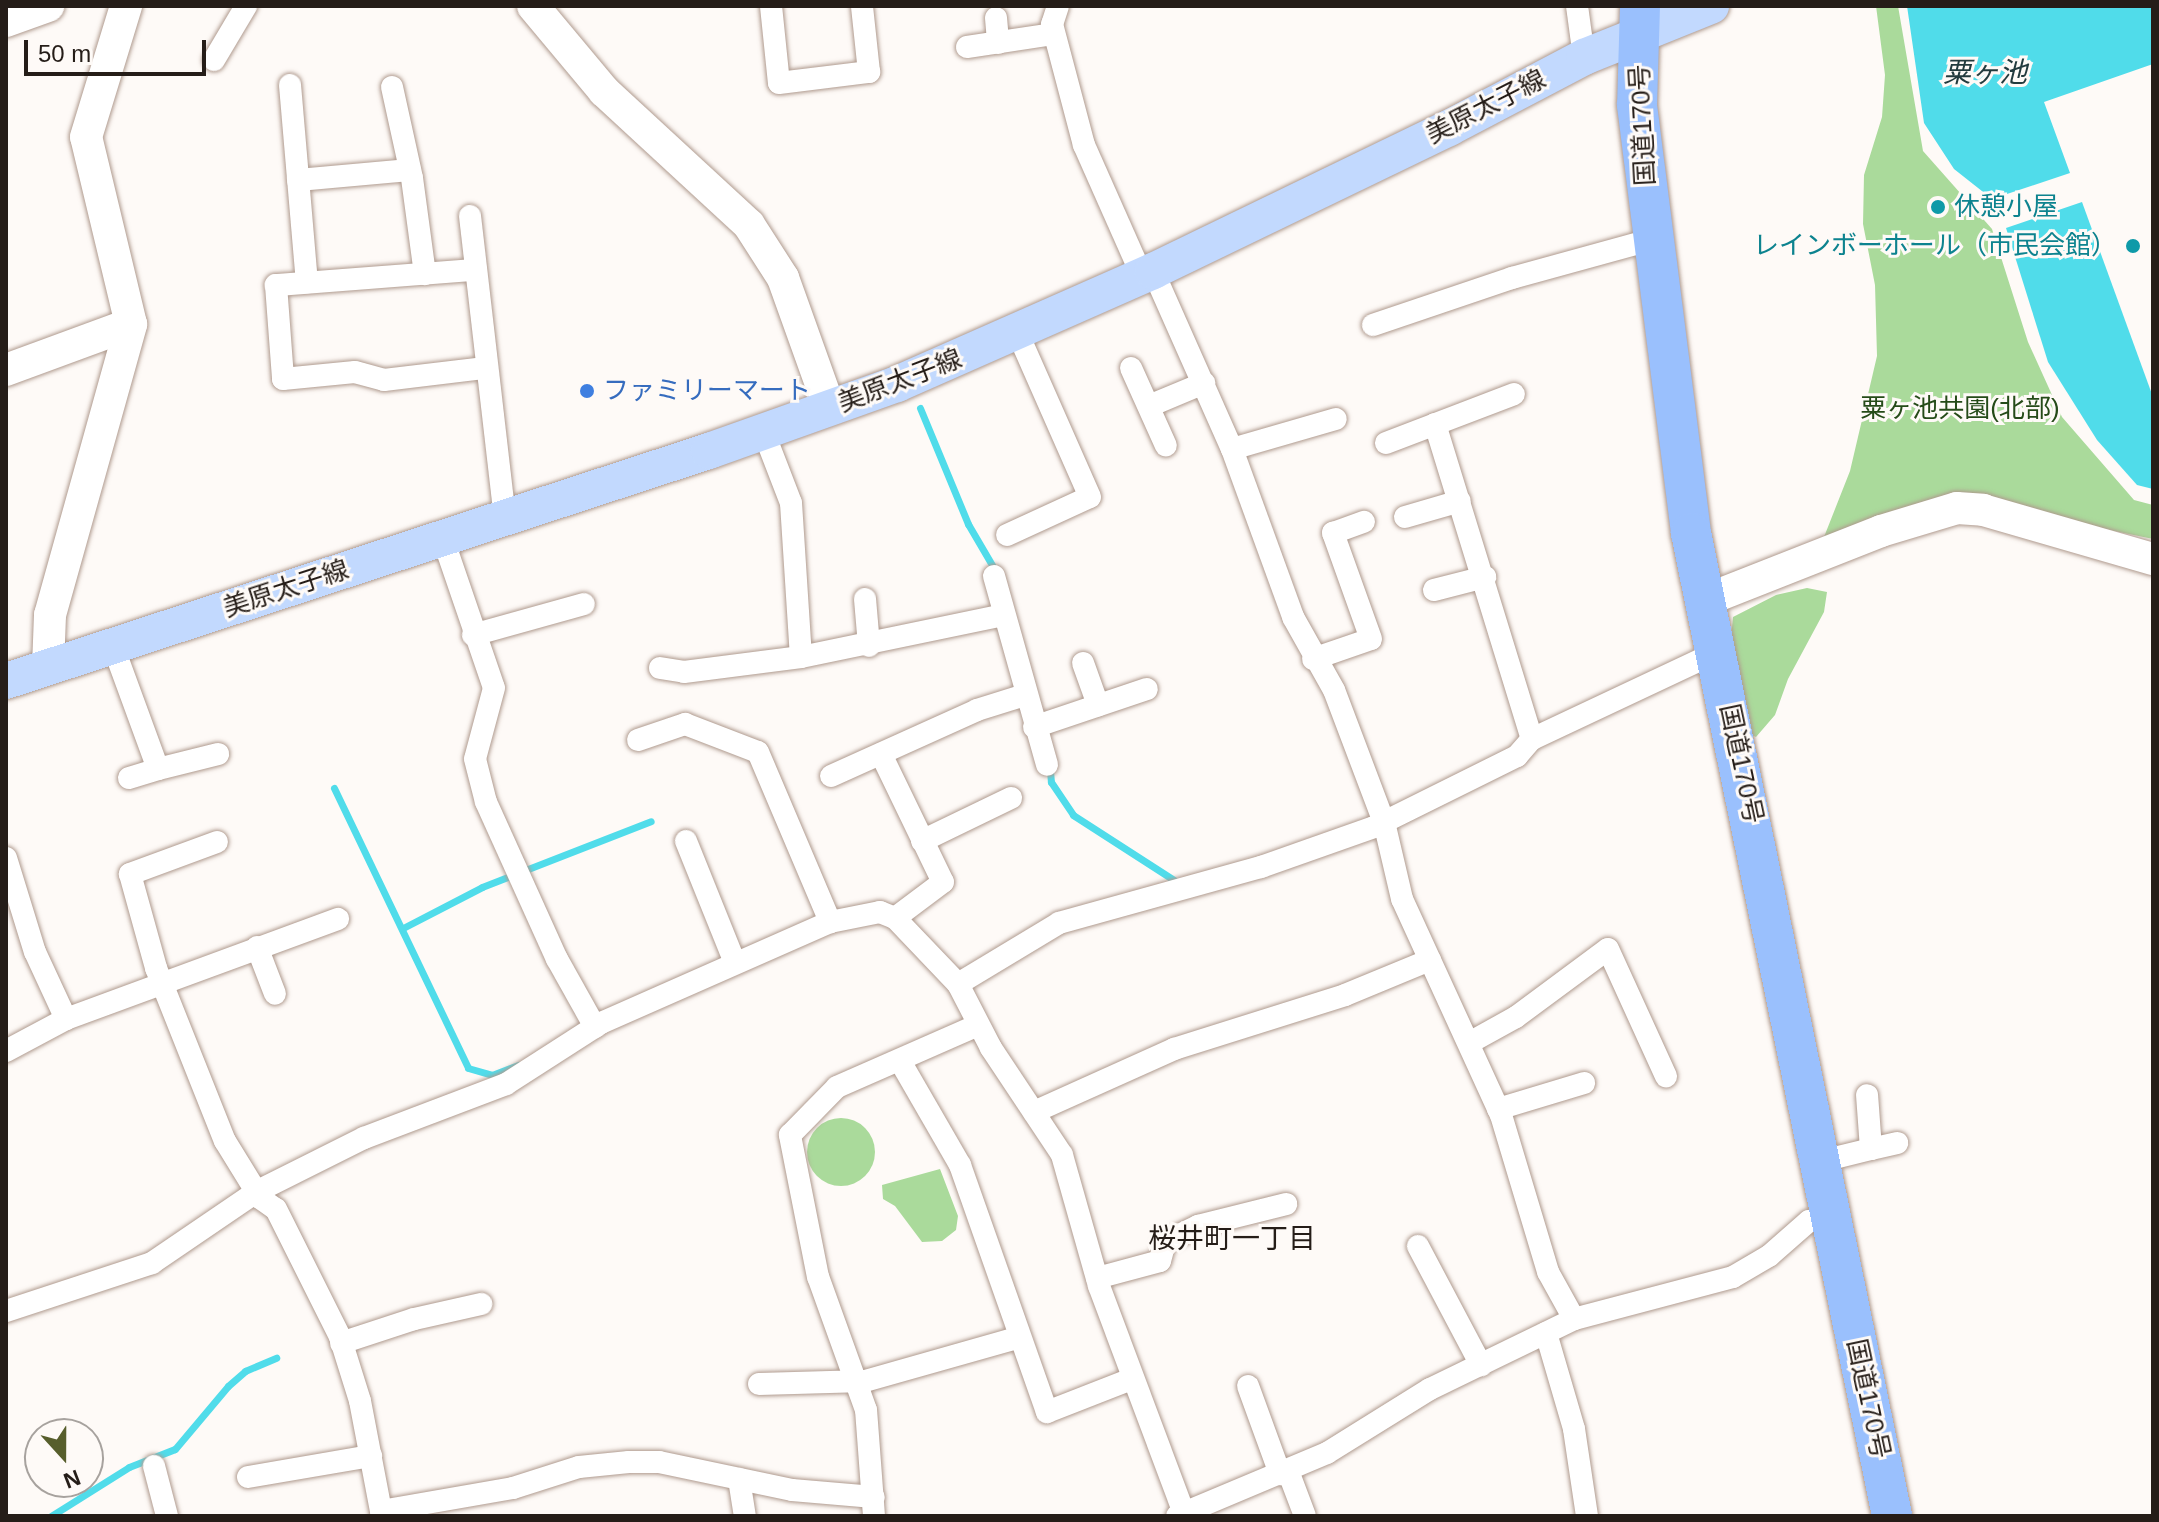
<!DOCTYPE html>
<html>
<head>
<meta charset="utf-8">
<style>
  body { margin:0 }
  #map { position:relative; width:2159px; height:1522px; overflow:hidden; background:#fefaf7; font-family:Arial,"Noto Sans JP",sans-serif }
  div>[style] { position:absolute }
  [style*='--x'] { left:calc(var(--x)*1px); top:calc(var(--y)*1px); width:calc(var(--w)*1px); rotate:calc(var(--a)*1deg) }
  .green>* { inset:0; background:#aada9b }
  .round { border-radius:50% }
  .water>* { inset:0; background:#50dcea }
  .stream>* { height:7px; margin:-3.5px; padding:0 3.5px; transform-origin:3.5px; border-radius:3.5px; background:#50dcea }
  .roads { filter:drop-shadow(0 0 2px #af9a8e) drop-shadow(0 0 2px #af9a8e) }
  .street>* { height:22px; margin:-11px; padding:0 11px; transform-origin:11px; border-radius:11px; background:#fff }
  .secondary>* { height:32px; margin:-16px; padding:0 16px; transform-origin:16px; border-radius:16px; background:#fff }
  .primary>* { height:36px; margin:-18px; padding:0 18px; transform-origin:18px; border-radius:18px; background:#c2d9fe }
  .highway>* { height:40px; margin:-20px; padding:0 20px; transform-origin:20px; border-radius:20px; background:#9ac0fd }
  .dots>* { width:22px; height:22px; translate:-50% -50%; box-sizing:border-box; border:4px solid #fefaf7; border-radius:50% }
  span { translate:-50% -50%; white-space:nowrap; text-align:center; line-height:1.15; -webkit-text-stroke:6px #fefaf7; paint-order:stroke }
  .street-label { font-size:26px; color:#251d18 }
  .culture-label { font-size:26px; color:#0d838f }
  .left { translate:0 -50%; text-align:left }
  .right { translate:-100% -50%; text-align:right }
  .shop-label { font-size:26px; color:#366cbe }
  .park-label { font-size:26px; color:#254b18 }
  .water-label { font-size:28px; color:#233b3e; font-style:italic }
  .neighbourhood-label { font-size:28px; color:#251d18 }
  .frame { position:absolute; inset:0; border:8px solid #251d18; pointer-events:none }
  .north { position:absolute; left:24px; top:1418px; width:80px; height:80px; box-sizing:border-box; background:#fefaf7; border:2px solid #a7a29e; border-radius:50%; rotate:159deg; font-size:22px; font-weight:700; line-height:32px; text-align:center; color:#251d18 }
  .north::after { content:''; display:block; margin:auto; width:28px; height:36px; background:#575e2c; clip-path:polygon(50% 0,100% 100%,50% 72%,0 100%) }
  .scale { position:absolute; left:24px; top:40px; width:182px; height:36px; box-sizing:border-box; border:4px solid #251d18; border-top:0; padding-left:10px; font-size:24px; line-height:28px; white-space:nowrap; color:#251d18; -webkit-text-stroke:6px #fefaf7; paint-order:stroke }
</style>
</head>
<body>
<div id="map">
  <div class="green">
    <div style="clip-path:polygon(1876px 6px,1898px 6px,1923px 151px,1992px 229px,2028px 342px,2062px 417px,2134px 500px,2153px 505px,2153px 539px,2012px 510px,1824px 537px,1850px 471px,1877px 356px,1875px 285px,1863px 224px,1864px 175px,1882px 117px,1885px 75px)"></div>
    <div style="clip-path:polygon(1807px 588px,1827px 592px,1824px 612px,1788px 679px,1775px 715px,1756px 737px,1745px 732px,1730px 649px,1733px 617px,1776px 595px)"></div>
    <div class="round" style="left:807px;top:1118px;width:68px;height:68px"></div>
    <div style="clip-path:polygon(940px 1169px,958px 1216px,956px 1230px,942px 1241px,922px 1242px,895px 1206px,883px 1199px,882px 1185px)"></div>
  </div>
  <div class="water">
    <div style="clip-path:polygon(1907px 6px,2153px 6px,2153px 64px,2044px 102px,2070px 173px,1992px 199px,1954px 169px,1924px 123px)"></div>
    <div style="clip-path:polygon(2082px 202px,2153px 397px,2153px 489px,2137px 485px,2097px 440px,2048px 362px,2006px 228px)"></div>
  </div>
  <div class="stream">
    <div style="--x:920;--y:408;--w:126;--a:67.5"></div>
    <div style="--x:968;--y:524;--w:56;--a:59.7"></div>
    <div style="--x:1050;--y:771;--w:11;--a:85"></div>
    <div style="--x:1051;--y:782;--w:40;--a:56"></div>
    <div style="--x:1073;--y:815;--w:120;--a:32.8"></div>
    <div style="--x:334;--y:788;--w:310;--a:64.4"></div>
    <div style="--x:468;--y:1068;--w:25;--a:16"></div>
    <div style="--x:492;--y:1075;--w:28;--a:-21"></div>
    <div style="--x:403;--y:928;--w:89;--a:-27.4"></div>
    <div style="--x:482;--y:887;--w:181;--a:-21.3"></div>
    <div style="--x:51;--y:1516;--w:92;--a:-32.1"></div>
    <div style="--x:129;--y:1467;--w:49;--a:-21.4"></div>
    <div style="--x:175;--y:1449;--w:82;--a:-49.9"></div>
    <div style="--x:228;--y:1386;--w:23;--a:-41"></div>
    <div style="--x:245;--y:1371;--w:34;--a:-23"></div>
  </div>
  <div class="roads">
    <div class="street">
      <div style="--x:771;--y:6;--w:77;--a:84.1"></div>
      <div style="--x:779;--y:83;--w:91;--a:-7"></div>
      <div style="--x:869;--y:72;--w:66;--a:-96.1"></div>
      <div style="--x:1058;--y:6;--w:19;--a:108"></div>
      <div style="--x:1052;--y:24;--w:125;--a:75.2"></div>
      <div style="--x:1084;--y:145;--w:143;--a:66.1"></div>
      <div style="--x:1577;--y:6;--w:51;--a:82.2"></div>
      <div style="--x:996;--y:18;--w:25;--a:85"></div>
      <div style="--x:967;--y:47;--w:88;--a:-8.5"></div>
      <div style="--x:214;--y:60;--w:63;--a:-59.3"></div>
      <div style="--x:290;--y:85;--w:198;--a:85.1"></div>
      <div style="--x:392;--y:87;--w:93;--a:77.6"></div>
      <div style="--x:412;--y:178;--w:97;--a:82.3"></div>
      <div style="--x:298;--y:180;--w:112;--a:-5.1"></div>
      <div style="--x:470;--y:216;--w:304;--a:83.4"></div>
      <div style="--x:473;--y:270;--w:198;--a:175.6"></div>
      <div style="--x:276;--y:285;--w:94;--a:85.7"></div>
      <div style="--x:283;--y:379;--w:72;--a:-5.6"></div>
      <div style="--x:355;--y:372;--w:30;--a:15"></div>
      <div style="--x:384;--y:380;--w:102;--a:-6.8"></div>
      <div style="--x:1153;--y:271;--w:195;--a:66.1"></div>
      <div style="--x:1232;--y:449;--w:179;--a:70"></div>
      <div style="--x:1293;--y:617;--w:84;--a:60.7"></div>
      <div style="--x:1334;--y:690;--w:141;--a:69.3"></div>
      <div style="--x:1384;--y:822;--w:79;--a:76.8"></div>
      <div style="--x:1402;--y:899;--w:238;--a:65.4"></div>
      <div style="--x:1501;--y:1115;--w:164;--a:73.3"></div>
      <div style="--x:1548;--y:1272;--w:54;--a:61"></div>
      <div style="--x:1373;--y:325;--w:147;--a:-18.7"></div>
      <div style="--x:1512;--y:278;--w:143;--a:-15.4"></div>
      <div style="--x:1131;--y:368;--w:85;--a:65.8"></div>
      <div style="--x:1149;--y:406;--w:60;--a:-22.7"></div>
      <div style="--x:1435;--y:424;--w:330;--a:72.9"></div>
      <div style="--x:764;--y:433;--w:75;--a:68.9"></div>
      <div style="--x:791;--y:503;--w:154;--a:86.3"></div>
      <div style="--x:1386;--y:443;--w:137;--a:-20.9"></div>
      <div style="--x:1232;--y:449;--w:108;--a:-16.1"></div>
      <div style="--x:1405;--y:517;--w:57;--a:-16.2"></div>
      <div style="--x:1007;--y:535;--w:91;--a:-24.6"></div>
      <div style="--x:1090;--y:497;--w:178;--a:-113.8"></div>
      <div style="--x:443;--y:539;--w:157;--a:71.1"></div>
      <div style="--x:494;--y:688;--w:73;--a:105"></div>
      <div style="--x:475;--y:759;--w:44;--a:75.7"></div>
      <div style="--x:486;--y:802;--w:172;--a:65.7"></div>
      <div style="--x:557;--y:959;--w:78;--a:60.8"></div>
      <div style="--x:994;--y:576;--w:196;--a:74.3"></div>
      <div style="--x:1434;--y:590;--w:53;--a:-14.3"></div>
      <div style="--x:865;--y:599;--w:47;--a:85.1"></div>
      <div style="--x:473;--y:635;--w:115;--a:-15.6"></div>
      <div style="--x:113;--y:646;--w:131;--a:69.9"></div>
      <div style="--x:158;--y:769;--w:62;--a:-14"></div>
      <div style="--x:1313;--y:659;--w:61;--a:-19"></div>
      <div style="--x:1371;--y:639;--w:113;--a:-109.7"></div>
      <div style="--x:1333;--y:533;--w:33;--a:-20"></div>
      <div style="--x:1083;--y:663;--w:45;--a:70.3"></div>
      <div style="--x:660;--y:668;--w:24;--a:9"></div>
      <div style="--x:684;--y:672;--w:118;--a:-7.3"></div>
      <div style="--x:801;--y:657;--w:207;--a:-11.7"></div>
      <div style="--x:1034;--y:727;--w:119;--a:-18.6"></div>
      <div style="--x:638;--y:740;--w:50;--a:-18.8"></div>
      <div style="--x:685;--y:724;--w:78;--a:21"></div>
      <div style="--x:758;--y:752;--w:185;--a:67"></div>
      <div style="--x:881;--y:754;--w:142;--a:64.2"></div>
      <div style="--x:943;--y:882;--w:60;--a:143.1"></div>
      <div style="--x:831;--y:776;--w:160;--a:-24.3"></div>
      <div style="--x:977;--y:710;--w:50;--a:-17.4"></div>
      <div style="--x:129;--y:778;--w:30;--a:-17"></div>
      <div style="--x:686;--y:841;--w:131;--a:68.1"></div>
      <div style="--x:922;--y:841;--w:99;--a:-25.8"></div>
      <div style="--x:217;--y:842;--w:93;--a:159.8"></div>
      <div style="--x:130;--y:874;--w:98;--a:74.5"></div>
      <div style="--x:156;--y:968;--w:186;--a:68.3"></div>
      <div style="--x:225;--y:1141;--w:67;--a:58.4"></div>
      <div style="--x:260;--y:1198;--w:19;--a:35"></div>
      <div style="--x:276;--y:1209;--w:143;--a:63.4"></div>
      <div style="--x:340;--y:1337;--w:67;--a:72.6"></div>
      <div style="--x:360;--y:1401;--w:117;--a:79.2"></div>
      <div style="--x:6;--y:858;--w:98;--a:72.9"></div>
      <div style="--x:35;--y:952;--w:74;--a:65.2"></div>
      <div style="--x:257;--y:947;--w:50;--a:69"></div>
      <div style="--x:958;--y:984;--w:118;--a:-31.1"></div>
      <div style="--x:1059;--y:923;--w:210;--a:-15.5"></div>
      <div style="--x:1261;--y:867;--w:120;--a:-19.5"></div>
      <div style="--x:1374;--y:827;--w:160;--a:-26.4"></div>
      <div style="--x:1517;--y:756;--w:23;--a:-49"></div>
      <div style="--x:1532;--y:739;--w:204;--a:-25.2"></div>
      <div style="--x:1469;--y:1043;--w:54;--a:-29"></div>
      <div style="--x:1516;--y:1017;--w:114;--a:-36.5"></div>
      <div style="--x:1608;--y:949;--w:140;--a:65.5"></div>
      <div style="--x:6;--y:1051;--w:68;--a:-28.1"></div>
      <div style="--x:66;--y:1019;--w:290;--a:-20.2"></div>
      <div style="--x:900;--y:1061;--w:120;--a:60"></div>
      <div style="--x:960;--y:1165;--w:262;--a:70.6"></div>
      <div style="--x:1047;--y:1412;--w:90;--a:-21.4"></div>
      <div style="--x:1498;--y:1109;--w:90;--a:-16.8"></div>
      <div style="--x:1034;--y:1112;--w:154;--a:-24.2"></div>
      <div style="--x:1174;--y:1049;--w:179;--a:-17.5"></div>
      <div style="--x:1345;--y:995;--w:92;--a:-22.4"></div>
      <div style="--x:1871;--y:1149;--w:27;--a:-13"></div>
      <div style="--x:1818;--y:1162;--w:55;--a:-13.8"></div>
      <div style="--x:1871;--y:1149;--w:54;--a:-94.2"></div>
      <div style="--x:1418;--y:1246;--w:135;--a:62.1"></div>
      <div style="--x:1097;--y:1278;--w:65;--a:-15.1"></div>
      <div style="--x:1160;--y:1261;--w:20;--a:-75"></div>
      <div style="--x:1165;--y:1242;--w:37;--a:-26"></div>
      <div style="--x:1198;--y:1226;--w:91;--a:-14"></div>
      <div style="--x:6;--y:1311;--w:154;--a:-18.2"></div>
      <div style="--x:152;--y:1263;--w:126;--a:-34.3"></div>
      <div style="--x:256;--y:1192;--w:121;--a:-26.6"></div>
      <div style="--x:364;--y:1138;--w:152;--a:-20.8"></div>
      <div style="--x:506;--y:1084;--w:113;--a:-32.7"></div>
      <div style="--x:601;--y:1023;--w:250;--a:-23.8"></div>
      <div style="--x:830;--y:922;--w:51;--a:-11.3"></div>
      <div style="--x:880;--y:912;--w:16;--a:22"></div>
      <div style="--x:895;--y:918;--w:91;--a:46.3"></div>
      <div style="--x:958;--y:984;--w:72;--a:62.7"></div>
      <div style="--x:991;--y:1048;--w:128;--a:56.4"></div>
      <div style="--x:1062;--y:1155;--w:136;--a:74.2"></div>
      <div style="--x:1099;--y:1286;--w:246;--a:69.5"></div>
      <div style="--x:1546;--y:1333;--w:100;--a:73.7"></div>
      <div style="--x:1574;--y:1429;--w:88;--a:81.5"></div>
      <div style="--x:341;--y:1343;--w:77;--a:-18.2"></div>
      <div style="--x:414;--y:1319;--w:69;--a:-12.6"></div>
      <div style="--x:759;--y:1384;--w:106;--a:-1.6"></div>
      <div style="--x:865;--y:1381;--w:161;--a:-15.8"></div>
      <div style="--x:1248;--y:1386;--w:94;--a:70"></div>
      <div style="--x:154;--y:1466;--w:52;--a:75.4"></div>
      <div style="--x:1288;--y:1471;--w:48;--a:69.3"></div>
      <div style="--x:248;--y:1477;--w:125;--a:-9.7"></div>
      <div style="--x:739;--y:1479;--w:37;--a:81"></div>
      <div style="--x:381;--y:1511;--w:134;--a:-9.9"></div>
      <div style="--x:513;--y:1488;--w:69;--a:-17.7"></div>
      <div style="--x:579;--y:1467;--w:50;--a:-5.7"></div>
      <div style="--x:629;--y:1462;--w:30;--a:0"></div>
      <div style="--x:659;--y:1462;--w:136;--a:11.9"></div>
      <div style="--x:792;--y:1490;--w:82;--a:4.9"></div>
      <div style="--x:874;--y:1516;--w:106;--a:-94.3"></div>
      <div style="--x:866;--y:1410;--w:141;--a:-109.8"></div>
      <div style="--x:818;--y:1277;--w:145;--a:-101.2"></div>
      <div style="--x:790;--y:1135;--w:67;--a:-45.6"></div>
      <div style="--x:837;--y:1087;--w:154;--a:-23.7"></div>
      <div style="--x:1177;--y:1516;--w:163;--a:-22.8"></div>
      <div style="--x:1327;--y:1453;--w:121;--a:-31.9"></div>
      <div style="--x:1430;--y:1389;--w:160;--a:-25.9"></div>
      <div style="--x:1574;--y:1319;--w:164;--a:-14.8"></div>
      <div style="--x:1733;--y:1277;--w:42;--a:-30.3"></div>
      <div style="--x:1769;--y:1256;--w:53;--a:-41.2"></div>
      <div style="--x:1809;--y:1221;--w:21;--a:-11"></div>
    </div>
    <div class="secondary">
      <div style="--x:533;--y:6;--w:111;--a:50.1"></div>
      <div style="--x:604;--y:91;--w:197;--a:42.7"></div>
      <div style="--x:749;--y:225;--w:63;--a:57.3"></div>
      <div style="--x:783;--y:278;--w:139;--a:70.3"></div>
      <div style="--x:6;--y:21;--w:45;--a:-19.7"></div>
      <div style="--x:6;--y:370;--w:133;--a:-20.2"></div>
      <div style="--x:1706;--y:600;--w:188;--a:-21.5"></div>
      <div style="--x:1881;--y:531;--w:79;--a:-16.8"></div>
      <div style="--x:1957;--y:508;--w:26;--a:4"></div>
      <div style="--x:1983;--y:510;--w:177;--a:16.1"></div>
      <div style="--x:48;--y:667;--w:52;--a:-87.8"></div>
      <div style="--x:50;--y:615;--w:302;--a:-74.4"></div>
      <div style="--x:131;--y:324;--w:192;--a:-103.5"></div>
      <div style="--x:86;--y:137;--w:137;--a:-73"></div>
    </div>
    <div class="primary">
      <div style="--x:6;--y:681;--w:740;--a:-18.12"></div>
      <div style="--x:709;--y:451;--w:200;--a:-19.6"></div>
      <div style="--x:897;--y:384;--w:280;--a:-23.8"></div>
      <div style="--x:1153;--y:271;--w:329;--a:-25.8"></div>
      <div style="--x:1449;--y:128;--w:153;--a:-27.7"></div>
      <div style="--x:1584;--y:57;--w:137;--a:-21.9"></div>
    </div>
    <div class="highway">
      <div style="--x:1640;--y:6;--w:99;--a:91.7"></div>
      <div style="--x:1637;--y:105;--w:431;--a:82.8"></div>
      <div style="--x:1691;--y:533;--w:1003;--a:78.44"></div>
    </div>
  </div>
  <div class="dots">
    <div style="left:1938px;top:207px;background:#0f9aa8"></div>
    <div style="left:2133px;top:246px;background:#0f9aa8"></div>
    <div style="left:587px;top:391px;background:#3f7fe0"></div>
  </div>
  <div class="street-label">
    <span style="left:1486px;top:107px;rotate:-27deg">美原太子線</span>
    <span style="left:1643px;top:125px;rotate:-93deg">国道170号</span>
    <span style="left:900px;top:381px;rotate:-21deg">美原太子線</span>
    <span style="left:286px;top:589px;rotate:-18deg">美原太子線</span>
    <span style="left:1741px;top:764px;rotate:78deg">国道170号</span>
    <span style="left:1868px;top:1399px;rotate:78deg">国道170号</span>
  </div>
  <div class="culture-label">
    <span class="left" style="left:1954px;top:207px">休憩小屋</span>
    <span class="right" style="left:2117px;top:246px">レインボーホール（市民会館）</span>
  </div>
  <div class="shop-label">
    <span class="left" style="left:603px;top:391px">ファミリーマート</span>
  </div>
  <div class="park-label">
    <span style="left:1960px;top:409px">粟ヶ池共園(北部)</span>
  </div>
  <div class="water-label">
    <span style="left:1985px;top:73px">粟ヶ池</span>
  </div>
  <div class="neighbourhood-label">
    <span style="left:1232px;top:1239px">桜井町一丁目</span>
  </div>
  <div class="frame"></div>
  <div class="north">N</div>
  <div class="scale">50 m</div>
</div>
</body>
</html>
